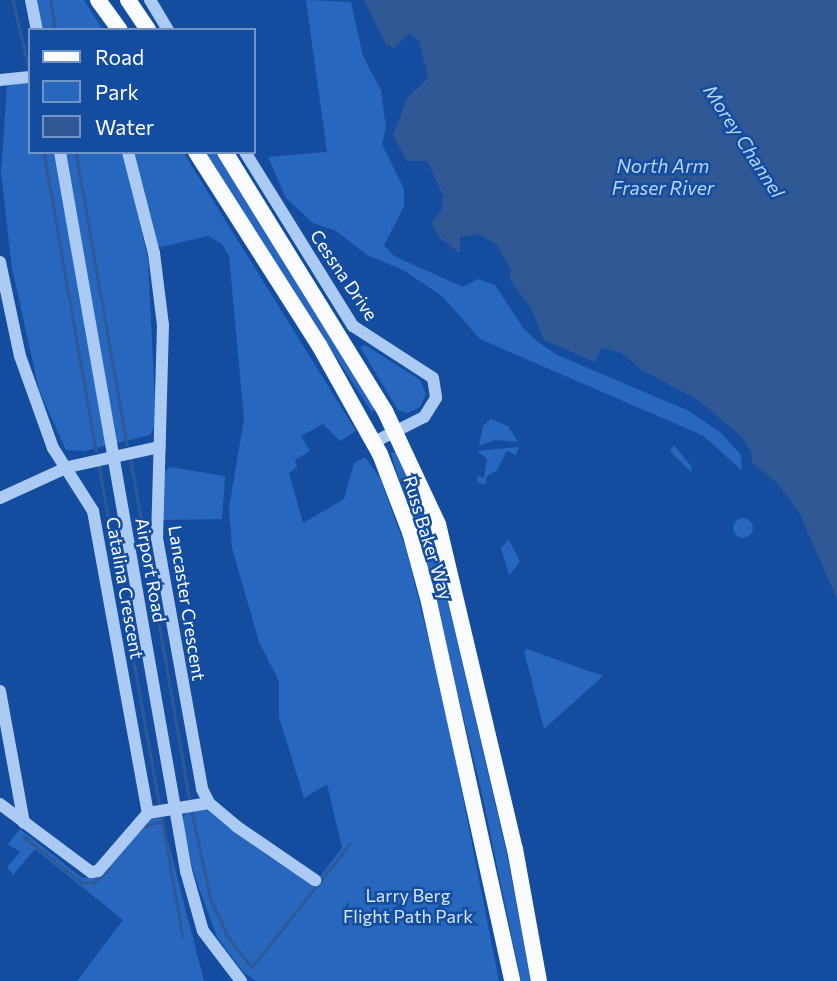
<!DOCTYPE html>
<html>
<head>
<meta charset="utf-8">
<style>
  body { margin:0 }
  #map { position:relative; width:837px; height:981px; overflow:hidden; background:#144d9f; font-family:Commissioner,sans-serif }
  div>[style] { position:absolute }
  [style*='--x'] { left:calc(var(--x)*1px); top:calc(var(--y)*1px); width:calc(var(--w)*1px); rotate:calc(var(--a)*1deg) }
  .green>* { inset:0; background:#2767bd }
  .round { border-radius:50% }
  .water>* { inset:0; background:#2f5895 }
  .stream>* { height:2.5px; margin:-1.25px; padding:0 1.25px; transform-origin:1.25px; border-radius:1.25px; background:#2f5895 }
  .minor>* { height:12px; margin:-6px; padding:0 6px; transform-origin:6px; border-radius:6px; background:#accbf4 }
  .major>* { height:16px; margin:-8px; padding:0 8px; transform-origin:8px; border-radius:8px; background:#f9fbff }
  span { translate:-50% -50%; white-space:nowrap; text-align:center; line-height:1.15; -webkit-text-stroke:5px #144d9f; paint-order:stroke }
  .street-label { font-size:18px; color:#fff }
  .park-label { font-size:18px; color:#d5e6fd }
  .water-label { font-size:19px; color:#b9d5fa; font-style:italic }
  .legend { position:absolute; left:28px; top:28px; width:228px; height:126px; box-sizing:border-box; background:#144d9f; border:2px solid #7294c5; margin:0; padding:9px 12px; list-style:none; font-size:21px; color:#fff }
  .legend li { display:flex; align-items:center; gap:14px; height:35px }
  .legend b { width:35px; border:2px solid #7294c5 }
</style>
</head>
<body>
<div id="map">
  <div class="green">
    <div style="clip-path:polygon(38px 0,84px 0,103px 30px,42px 30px)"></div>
    <div style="clip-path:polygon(306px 0,351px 2px,363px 56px,381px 90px,386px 128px,382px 144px,404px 189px,404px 207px,384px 245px,394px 256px,463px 287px,478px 279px,495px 285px,524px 329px,538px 342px,557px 355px,689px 411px,721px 433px,741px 455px,742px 471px,704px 436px,480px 339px,442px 296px,403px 270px,367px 255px,336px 231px,313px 223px,286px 198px,268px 157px,327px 152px)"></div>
    <div style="clip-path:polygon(30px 80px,30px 152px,124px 152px,148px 259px,156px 423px,150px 435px,84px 451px,66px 450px,39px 390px,12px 268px,1px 173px,7px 85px)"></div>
    <div style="clip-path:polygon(132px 152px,183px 152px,356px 431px,340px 441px,323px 424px,301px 436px,310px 451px,295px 460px,297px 467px,289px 473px,303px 523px,344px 499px,354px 463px,365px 457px,380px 478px,406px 549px,444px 702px,499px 981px,256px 981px,243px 972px,217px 937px,194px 874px,182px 820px,186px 812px,208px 810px,315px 883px,342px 848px,327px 784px,304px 798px,279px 717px,279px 681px,259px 642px,232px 548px,229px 508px,244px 419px,229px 256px,222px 244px,208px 236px,161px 247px,155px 244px)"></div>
    <div style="clip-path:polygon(203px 152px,215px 152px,231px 177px,374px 408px,373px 414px)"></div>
    <div style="clip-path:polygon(365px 345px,420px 380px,426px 394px,420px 407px,408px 413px,398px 410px,360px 347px)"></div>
    <div style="clip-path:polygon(491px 419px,508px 426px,518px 442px,495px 440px,479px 446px,483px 426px)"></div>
    <div style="clip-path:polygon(674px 445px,692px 467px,691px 472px,670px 451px)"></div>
    <div style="clip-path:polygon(519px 447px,516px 455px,507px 451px,497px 470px,486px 477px,486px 484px,478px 483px,477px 476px,484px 478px,487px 459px,477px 451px)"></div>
    <div style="clip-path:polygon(396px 452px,422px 510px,439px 563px,507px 855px,531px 981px,521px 981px,482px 794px,420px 537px,394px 464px,391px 453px)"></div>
    <div style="clip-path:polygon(170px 467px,225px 476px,222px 519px,162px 520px,161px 474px)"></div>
    <div class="round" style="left:733px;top:518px;width:20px;height:20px"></div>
    <div style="clip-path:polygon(509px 540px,520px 562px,509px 575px,501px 548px)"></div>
    <div style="clip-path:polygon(527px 649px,603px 676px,544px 729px,524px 651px)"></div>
    <div style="clip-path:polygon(162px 818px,204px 981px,77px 981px,123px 920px,35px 849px,13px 875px,7px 867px,20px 852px,8px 844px,20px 829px,82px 878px,98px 877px,150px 819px)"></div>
  </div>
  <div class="water">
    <div style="clip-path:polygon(364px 0,837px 0,837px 599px,800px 514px,777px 483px,752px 463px,751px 451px,742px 437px,698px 400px,640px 369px,622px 353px,601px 348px,595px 362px,544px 340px,531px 308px,510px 280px,511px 270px,497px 245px,478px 234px,460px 237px,460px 253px,441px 239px,431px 223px,441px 211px,443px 195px,427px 161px,407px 161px,393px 135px,407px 98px,428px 78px,419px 41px,410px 33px,394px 48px,386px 45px)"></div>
  </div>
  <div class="stream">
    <div style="--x:13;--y:0;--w:71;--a:76.9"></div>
    <div style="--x:51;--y:0;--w:30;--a:82"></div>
    <div style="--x:44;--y:152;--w:303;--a:80.1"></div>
    <div style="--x:76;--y:152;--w:297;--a:80.1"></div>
    <div style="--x:131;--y:460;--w:346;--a:80.2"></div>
    <div style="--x:99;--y:465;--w:346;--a:79.9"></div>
    <div style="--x:192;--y:812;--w:90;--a:77.8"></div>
    <div style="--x:211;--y:900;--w:42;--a:64.7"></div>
    <div style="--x:229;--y:938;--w:37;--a:52"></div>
    <div style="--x:252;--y:967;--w:157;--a:-51.5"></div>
    <div style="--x:162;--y:818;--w:121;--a:80"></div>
    <div style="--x:145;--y:826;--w:18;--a:-16"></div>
    <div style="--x:24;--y:837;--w:74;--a:38.4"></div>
    <div style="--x:82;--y:883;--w:12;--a:0"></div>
    <div style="--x:94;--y:883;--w:21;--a:-45"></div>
  </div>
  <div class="minor">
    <div style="--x:31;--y:0;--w:31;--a:79"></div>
    <div style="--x:150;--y:0;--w:35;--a:59"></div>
    <div style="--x:0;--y:80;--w:30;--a:-6"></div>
    <div style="--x:60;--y:152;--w:730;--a:80.06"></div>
    <div style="--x:186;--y:871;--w:62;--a:74.2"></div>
    <div style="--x:203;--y:931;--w:63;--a:52.8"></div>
    <div style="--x:128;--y:152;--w:104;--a:75.6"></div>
    <div style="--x:154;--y:253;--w:73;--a:82.9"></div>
    <div style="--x:163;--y:325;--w:213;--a:91.6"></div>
    <div style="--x:157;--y:538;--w:255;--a:79.8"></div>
    <div style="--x:202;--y:789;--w:16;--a:63"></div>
    <div style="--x:209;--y:803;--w:35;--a:40"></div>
    <div style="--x:236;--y:826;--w:96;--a:34.4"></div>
    <div style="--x:245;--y:152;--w:205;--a:58.2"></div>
    <div style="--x:353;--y:326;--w:95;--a:33"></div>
    <div style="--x:433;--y:378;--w:20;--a:81"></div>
    <div style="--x:436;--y:398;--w:22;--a:122"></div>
    <div style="--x:424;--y:417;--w:56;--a:153.4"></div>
    <div style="--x:0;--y:262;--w:96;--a:78"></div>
    <div style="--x:20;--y:356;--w:98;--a:70.3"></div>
    <div style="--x:53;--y:448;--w:75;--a:57.6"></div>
    <div style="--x:93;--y:511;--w:307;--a:79.7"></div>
    <div style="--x:0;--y:498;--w:75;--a:-24.5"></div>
    <div style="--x:68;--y:467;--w:94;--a:-12.3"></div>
    <div style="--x:0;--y:691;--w:134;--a:79.7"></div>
    <div style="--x:0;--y:804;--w:114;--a:36.8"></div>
    <div style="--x:91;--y:872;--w:7;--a:-8"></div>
    <div style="--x:98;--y:871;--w:77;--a:-49.2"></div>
    <div style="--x:148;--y:813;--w:62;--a:-9.3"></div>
  </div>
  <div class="major">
    <div style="--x:98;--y:0;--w:37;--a:54"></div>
    <div style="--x:128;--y:0;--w:36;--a:56"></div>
    <div style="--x:196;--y:152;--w:229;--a:57.5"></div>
    <div style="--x:319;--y:345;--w:125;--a:60.8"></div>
    <div style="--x:380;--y:454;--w:84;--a:69"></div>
    <div style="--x:410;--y:532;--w:73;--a:74.8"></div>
    <div style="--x:429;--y:602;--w:388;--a:77.6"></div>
    <div style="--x:225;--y:152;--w:304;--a:58.3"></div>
    <div style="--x:385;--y:411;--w:125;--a:64.9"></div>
    <div style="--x:438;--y:524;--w:334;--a:76.7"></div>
    <div style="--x:515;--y:849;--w:134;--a:79.7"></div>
  </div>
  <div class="street-label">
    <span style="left:344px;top:275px;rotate:56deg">Cessna Drive</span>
    <span style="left:428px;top:538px;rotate:73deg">Russ Baker Way</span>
    <span style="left:151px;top:570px;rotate:80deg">Airport Road</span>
    <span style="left:125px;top:588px;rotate:80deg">Catalina Crescent</span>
    <span style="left:187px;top:603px;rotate:81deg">Lancaster Crescent</span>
  </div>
  <div class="park-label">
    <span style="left:408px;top:906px">Larry Berg<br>Flight Path Park</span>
  </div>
  <div class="water-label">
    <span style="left:744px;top:141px;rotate:57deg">Morey Channel</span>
    <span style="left:663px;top:177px">North Arm<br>Fraser River</span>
  </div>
  <ul class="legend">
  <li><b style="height:9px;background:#f9fbff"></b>Road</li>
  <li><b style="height:19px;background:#2767bd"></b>Park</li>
  <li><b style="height:19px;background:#2f5895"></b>Water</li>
  </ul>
</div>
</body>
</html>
